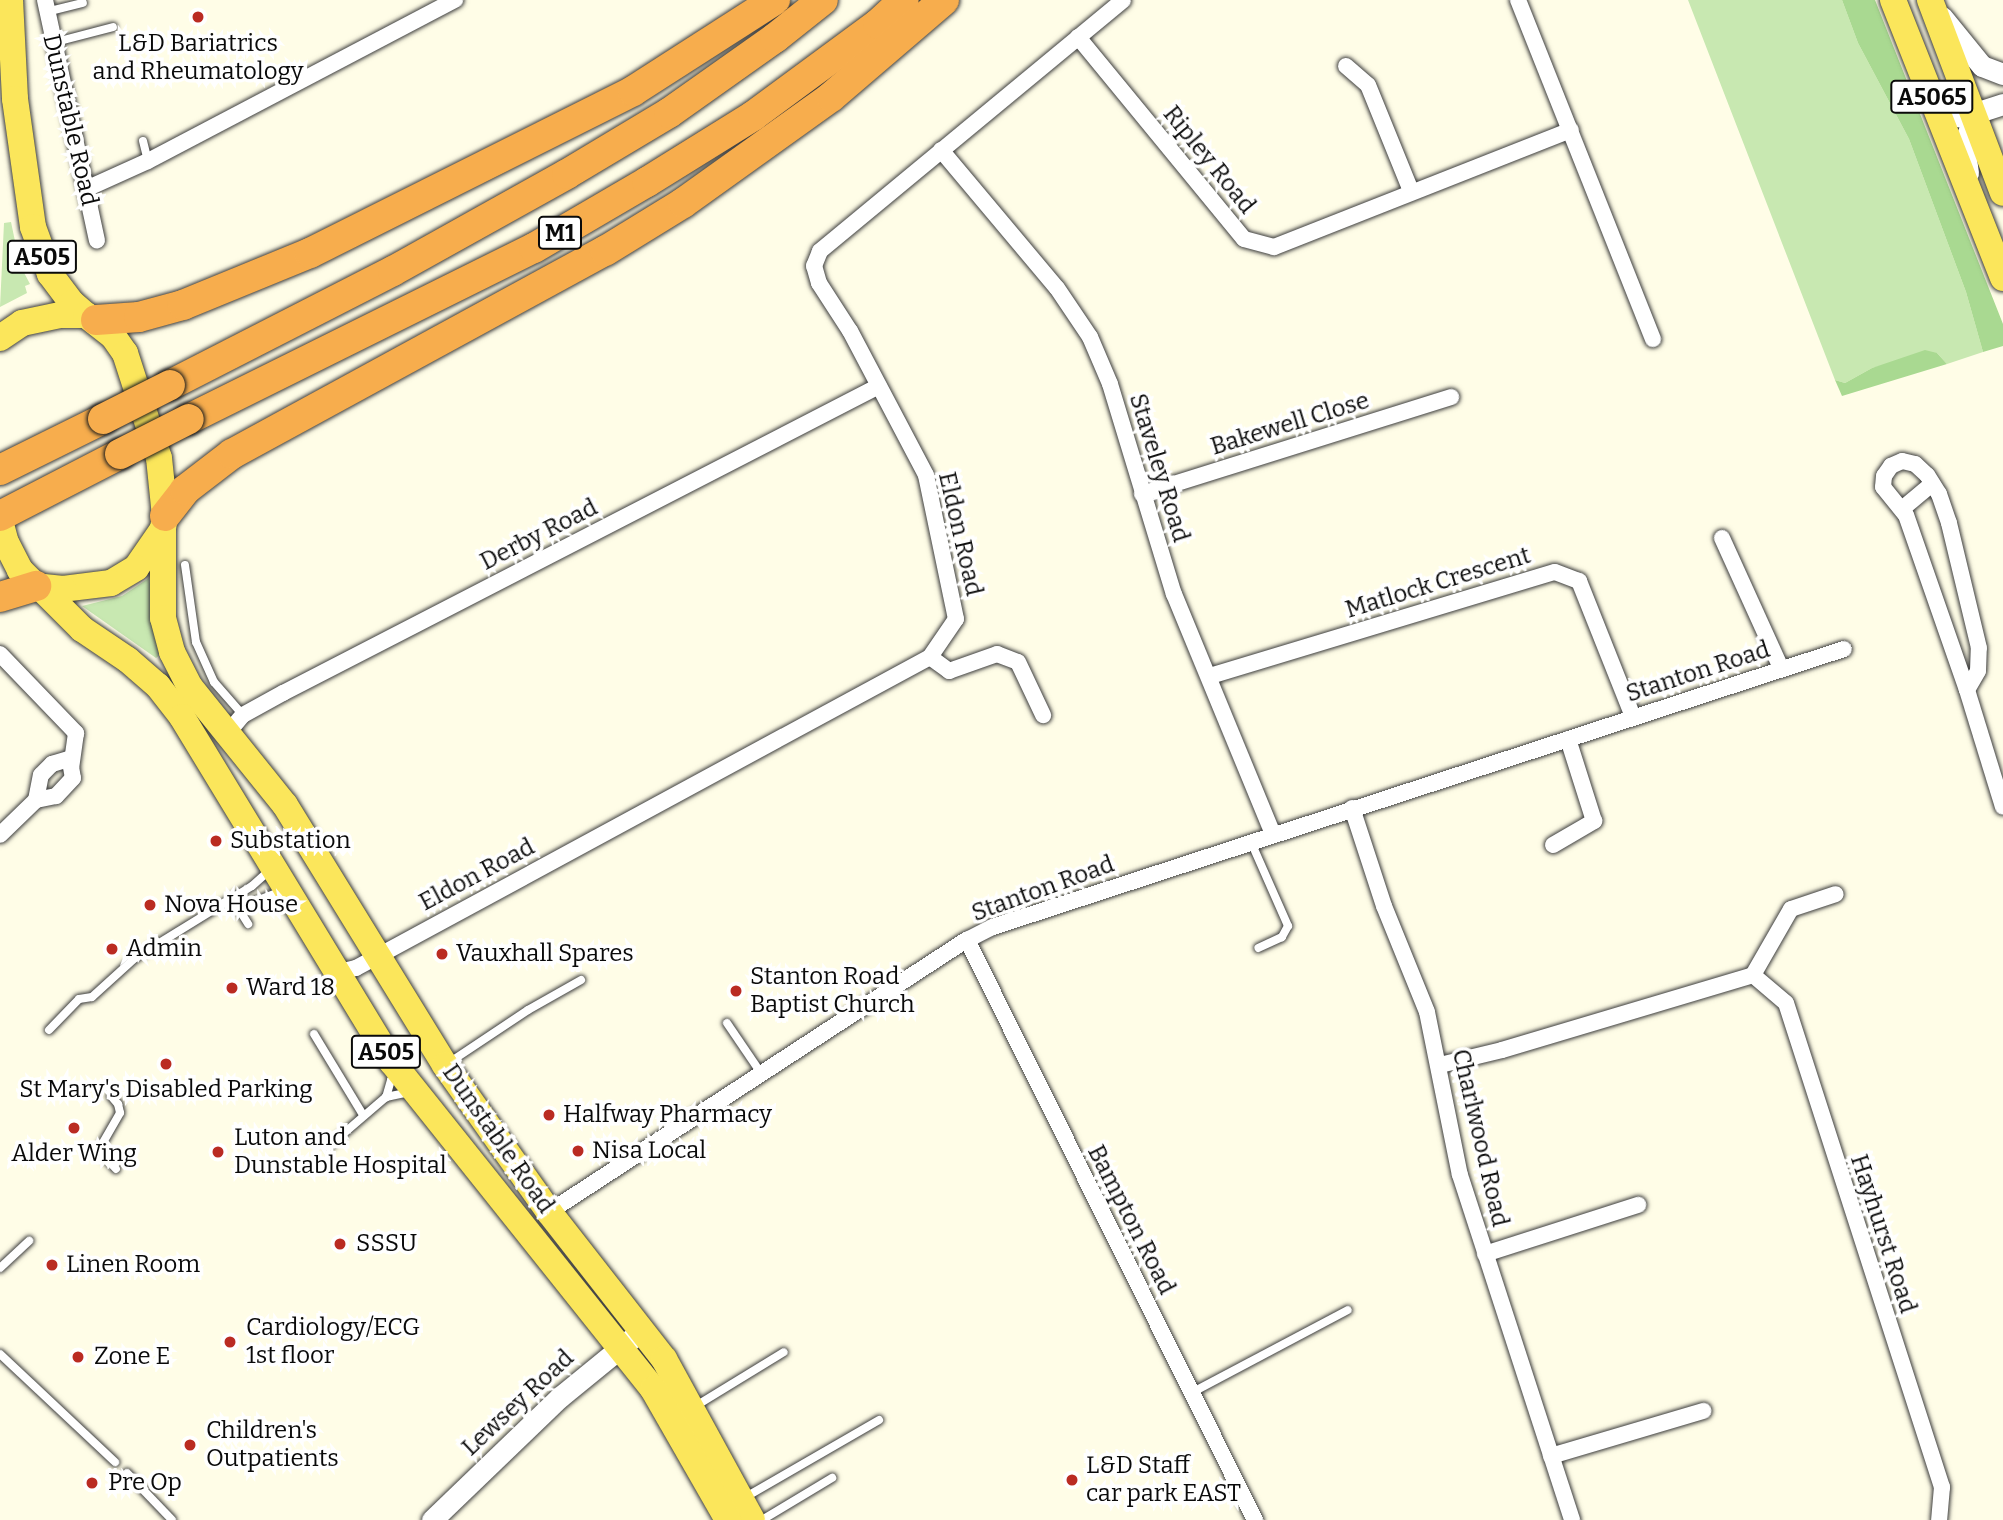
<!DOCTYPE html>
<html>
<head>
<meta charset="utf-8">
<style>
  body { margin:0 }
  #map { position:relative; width:2003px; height:1520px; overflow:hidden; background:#fffde7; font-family:Bitter,serif }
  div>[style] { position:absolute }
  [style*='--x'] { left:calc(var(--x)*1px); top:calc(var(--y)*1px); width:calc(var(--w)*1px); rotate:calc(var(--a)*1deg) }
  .green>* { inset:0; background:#c8e8b1 }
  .forest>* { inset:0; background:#a9d991 }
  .roads { filter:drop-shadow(0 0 2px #3d3d3d) drop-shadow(0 0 2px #3d3d3d) }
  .service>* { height:8px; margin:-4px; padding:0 4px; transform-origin:4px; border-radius:4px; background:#fff }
  .minor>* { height:16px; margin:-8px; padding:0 8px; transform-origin:8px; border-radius:8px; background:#fff }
  .tertiary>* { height:21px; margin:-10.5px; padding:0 10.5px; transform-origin:10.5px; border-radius:10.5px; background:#fff }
  .primary>* { height:26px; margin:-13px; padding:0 13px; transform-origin:13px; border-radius:13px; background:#fbe65b }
  .motorway>* { height:30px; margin:-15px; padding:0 15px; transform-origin:15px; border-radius:15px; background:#f7ad4d }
  .bridges { filter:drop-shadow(0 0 2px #1b1b1b) drop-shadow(0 0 2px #1b1b1b) }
  .motorway-bridge>* { height:30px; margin:-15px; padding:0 15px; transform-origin:15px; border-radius:15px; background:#f7ad4d }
  .dots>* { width:19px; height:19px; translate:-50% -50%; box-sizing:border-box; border:4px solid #fff; border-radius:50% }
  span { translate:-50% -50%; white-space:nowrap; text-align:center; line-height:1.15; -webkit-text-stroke:7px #fff; paint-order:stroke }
  .shield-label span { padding:2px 5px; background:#fff; border:2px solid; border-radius:5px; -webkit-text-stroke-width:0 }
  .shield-label { font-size:23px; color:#0a0a0a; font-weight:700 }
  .poi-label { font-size:24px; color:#0a0a0a }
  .left { translate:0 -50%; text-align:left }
  .street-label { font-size:24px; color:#0a0a0a }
</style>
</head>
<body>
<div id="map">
  <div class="green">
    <div style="clip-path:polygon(1688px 0,1842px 0,1858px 43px,1909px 139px,1966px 292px,1983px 352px,1947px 364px,1937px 353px,1872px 368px,1845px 383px,1835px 380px)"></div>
    <div style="clip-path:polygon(11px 222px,20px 265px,30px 284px,25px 286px,27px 293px,0 307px,4px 223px)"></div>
    <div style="clip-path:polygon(149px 578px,162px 653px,156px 658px,82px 606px,122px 596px)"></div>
  </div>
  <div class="forest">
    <div style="clip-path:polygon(1842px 0,1875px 0,2003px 324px,2003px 346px,1983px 352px,1966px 292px,1909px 139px,1858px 43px)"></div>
    <div style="clip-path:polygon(1925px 350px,1937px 353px,1947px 364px,1842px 396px,1835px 380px,1845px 383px,1872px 368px)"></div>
  </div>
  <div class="roads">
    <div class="service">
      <div style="--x:46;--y:12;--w:38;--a:-14"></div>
      <div style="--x:52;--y:43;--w:63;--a:-14.7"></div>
      <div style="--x:143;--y:141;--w:21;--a:76"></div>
      <div style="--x:185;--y:565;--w:78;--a:81.9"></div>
      <div style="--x:196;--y:642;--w:44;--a:65.8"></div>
      <div style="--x:214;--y:682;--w:44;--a:48.7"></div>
      <div style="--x:1251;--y:842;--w:92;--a:66.2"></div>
      <div style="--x:1288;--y:926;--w:13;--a:119"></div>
      <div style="--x:1282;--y:937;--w:26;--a:155"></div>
      <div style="--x:235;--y:903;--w:25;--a:58"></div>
      <div style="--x:238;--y:908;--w:47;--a:-21.1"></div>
      <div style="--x:727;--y:1023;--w:60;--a:55.8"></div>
      <div style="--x:49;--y:1030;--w:43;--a:-45.9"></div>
      <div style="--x:79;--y:999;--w:13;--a:-9"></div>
      <div style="--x:92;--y:997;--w:58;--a:-42.2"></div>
      <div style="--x:135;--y:958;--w:137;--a:-31.6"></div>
      <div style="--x:252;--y:886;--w:24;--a:-42"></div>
      <div style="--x:314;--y:1034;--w:95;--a:58.8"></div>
      <div style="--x:450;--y:1062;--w:94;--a:-33.7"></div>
      <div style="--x:528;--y:1010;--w:61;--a:-29.5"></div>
      <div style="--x:397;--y:1076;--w:7;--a:146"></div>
      <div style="--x:391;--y:1080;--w:18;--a:106"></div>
      <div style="--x:386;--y:1097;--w:25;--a:-12"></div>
      <div style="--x:111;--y:1096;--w:11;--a:49"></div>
      <div style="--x:118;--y:1104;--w:9;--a:77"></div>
      <div style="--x:120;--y:1113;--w:38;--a:120"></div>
      <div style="--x:101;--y:1146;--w:9;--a:77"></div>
      <div style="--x:103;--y:1155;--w:19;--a:47"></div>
      <div style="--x:329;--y:1146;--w:75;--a:-40.7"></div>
      <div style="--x:0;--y:1268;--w:40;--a:-43"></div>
      <div style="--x:0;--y:1354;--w:158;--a:43.2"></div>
      <div style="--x:1193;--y:1392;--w:175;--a:-27.9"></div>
      <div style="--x:694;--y:1407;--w:105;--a:-31.4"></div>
      <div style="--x:127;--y:1473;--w:65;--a:46.2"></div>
      <div style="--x:744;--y:1498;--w:156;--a:-30"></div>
      <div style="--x:762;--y:1520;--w:82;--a:-31"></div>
    </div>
    <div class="minor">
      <div style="--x:45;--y:0;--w:246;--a:77.8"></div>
      <div style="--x:1518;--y:0;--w:365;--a:68.3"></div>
      <div style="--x:1078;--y:37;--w:261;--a:50.6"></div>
      <div style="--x:1244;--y:239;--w:31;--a:15"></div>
      <div style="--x:1274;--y:247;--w:319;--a:-21.5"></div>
      <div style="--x:1346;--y:66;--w:29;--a:41"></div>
      <div style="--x:1368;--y:85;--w:114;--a:67.9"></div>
      <div style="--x:941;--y:150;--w:180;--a:50"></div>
      <div style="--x:1057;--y:288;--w:59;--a:56"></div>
      <div style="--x:1090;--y:337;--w:51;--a:66.9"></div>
      <div style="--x:1110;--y:384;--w:220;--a:73.1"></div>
      <div style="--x:1174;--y:594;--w:260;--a:67.6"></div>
      <div style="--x:86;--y:189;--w:68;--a:-24.3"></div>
      <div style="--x:148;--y:161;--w:347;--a:-27.7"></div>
      <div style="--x:1142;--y:494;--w:324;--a:-17.4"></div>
      <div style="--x:1902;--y:509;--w:39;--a:-40"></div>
      <div style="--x:1722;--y:538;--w:143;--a:65.6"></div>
      <div style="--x:0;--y:654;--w:110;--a:46.1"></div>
      <div style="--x:76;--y:733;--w:34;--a:98"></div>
      <div style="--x:71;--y:767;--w:11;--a:80"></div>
      <div style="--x:73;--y:778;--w:25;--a:133"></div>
      <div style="--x:56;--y:796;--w:20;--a:169"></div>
      <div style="--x:36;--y:800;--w:50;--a:135.8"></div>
      <div style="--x:930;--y:657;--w:24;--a:36"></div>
      <div style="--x:949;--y:671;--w:51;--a:-19.5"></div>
      <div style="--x:997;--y:654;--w:22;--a:21"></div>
      <div style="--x:1018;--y:662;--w:59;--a:64.7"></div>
      <div style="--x:1210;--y:676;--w:360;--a:-16.8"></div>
      <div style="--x:1555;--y:572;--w:26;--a:21"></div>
      <div style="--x:1579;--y:581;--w:146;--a:68.3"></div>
      <div style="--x:1967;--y:690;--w:22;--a:-60"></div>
      <div style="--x:1978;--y:671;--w:23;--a:-88"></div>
      <div style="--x:1979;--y:648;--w:129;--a:-103.5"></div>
      <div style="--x:1949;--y:523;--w:31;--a:-109"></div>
      <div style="--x:1939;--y:494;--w:22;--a:-122"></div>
      <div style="--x:1927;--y:475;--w:16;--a:-137"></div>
      <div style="--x:1915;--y:464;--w:13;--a:-167"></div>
      <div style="--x:1902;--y:461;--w:12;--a:156"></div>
      <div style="--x:1891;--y:466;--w:12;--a:125"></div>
      <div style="--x:1884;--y:476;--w:11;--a:95"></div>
      <div style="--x:1883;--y:487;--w:36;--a:51"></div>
      <div style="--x:1906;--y:515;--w:185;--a:70.8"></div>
      <div style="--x:1967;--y:690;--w:122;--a:72.9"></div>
      <div style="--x:226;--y:735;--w:26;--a:-50"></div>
      <div style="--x:243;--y:715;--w:46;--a:-28.8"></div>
      <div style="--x:283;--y:693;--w:670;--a:-27.25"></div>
      <div style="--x:36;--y:800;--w:25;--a:-79"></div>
      <div style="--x:41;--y:775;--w:16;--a:-45"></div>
      <div style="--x:52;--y:764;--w:21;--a:-17"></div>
      <div style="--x:1352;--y:808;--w:103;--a:71.9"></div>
      <div style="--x:1384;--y:906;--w:114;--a:67.9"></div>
      <div style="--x:1427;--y:1012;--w:166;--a:78.6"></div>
      <div style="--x:1460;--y:1175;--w:363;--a:72"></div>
      <div style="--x:1553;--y:845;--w:48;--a:-30.3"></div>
      <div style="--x:1594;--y:821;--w:86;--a:-107.6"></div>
      <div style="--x:967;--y:940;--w:648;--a:63.59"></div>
      <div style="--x:333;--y:966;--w:11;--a:27"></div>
      <div style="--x:343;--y:971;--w:13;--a:-13"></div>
      <div style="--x:356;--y:968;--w:653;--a:-28.45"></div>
      <div style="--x:930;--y:657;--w:46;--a:-55.6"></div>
      <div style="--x:956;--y:619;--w:147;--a:-101.8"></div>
      <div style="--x:926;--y:475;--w:163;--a:-117.8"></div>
      <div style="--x:850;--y:331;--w:57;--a:-122.9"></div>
      <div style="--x:819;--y:283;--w:18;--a:-106"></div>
      <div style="--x:814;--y:266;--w:16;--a:-68"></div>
      <div style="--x:820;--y:251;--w:393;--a:-39.6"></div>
      <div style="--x:1753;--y:975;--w:76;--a:-60.1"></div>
      <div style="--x:1791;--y:909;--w:47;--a:-18.4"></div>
      <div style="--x:1440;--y:1065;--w:64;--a:-13.6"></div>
      <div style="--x:1502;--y:1050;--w:262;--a:-16.6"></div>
      <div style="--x:1753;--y:975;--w:43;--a:40.3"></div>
      <div style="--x:1786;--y:1003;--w:509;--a:72.14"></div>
      <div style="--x:1942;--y:1487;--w:33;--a:95"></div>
      <div style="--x:549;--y:1212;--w:499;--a:-33.1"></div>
      <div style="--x:967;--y:940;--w:29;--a:-27"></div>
      <div style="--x:993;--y:927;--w:895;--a:-18.09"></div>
      <div style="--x:1485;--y:1254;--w:161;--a:-17.8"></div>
      <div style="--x:1551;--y:1456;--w:159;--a:-16.5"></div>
    </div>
    <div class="tertiary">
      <div style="--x:1942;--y:17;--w:63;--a:50.8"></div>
      <div style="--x:1982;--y:66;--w:22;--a:21"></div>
      <div style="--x:1934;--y:102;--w:20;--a:41"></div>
      <div style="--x:1949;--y:115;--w:14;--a:8"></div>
      <div style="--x:1963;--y:117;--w:42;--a:-18"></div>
      <div style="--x:1968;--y:173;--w:30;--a:-98"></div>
      <div style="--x:1964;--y:143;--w:30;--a:-69"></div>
      <div style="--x:432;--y:1520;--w:178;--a:-43.9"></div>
      <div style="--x:560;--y:1397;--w:92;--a:-39.2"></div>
    </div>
    <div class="primary">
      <div style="--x:10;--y:0;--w:99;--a:87.1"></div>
      <div style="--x:15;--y:99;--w:129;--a:82"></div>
      <div style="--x:33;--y:227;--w:50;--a:70.1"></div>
      <div style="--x:50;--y:274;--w:36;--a:53"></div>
      <div style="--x:72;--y:303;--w:18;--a:41"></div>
      <div style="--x:1893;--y:0;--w:299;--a:68.4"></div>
      <div style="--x:1930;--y:0;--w:206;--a:69.3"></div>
      <div style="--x:0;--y:338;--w:27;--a:-34"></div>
      <div style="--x:22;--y:323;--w:40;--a:-12"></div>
      <div style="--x:61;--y:315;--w:25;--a:0"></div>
      <div style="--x:86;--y:315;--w:34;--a:38"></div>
      <div style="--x:113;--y:336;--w:21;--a:55"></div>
      <div style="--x:125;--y:353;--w:110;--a:72.1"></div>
      <div style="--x:159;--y:458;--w:58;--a:84.1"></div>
      <div style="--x:165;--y:516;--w:13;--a:99"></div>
      <div style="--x:163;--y:529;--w:47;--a:124.7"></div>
      <div style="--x:136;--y:568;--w:29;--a:149"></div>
      <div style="--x:111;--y:583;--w:48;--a:172.9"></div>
      <div style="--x:63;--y:589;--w:27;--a:-174"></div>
      <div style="--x:36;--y:586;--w:23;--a:-135"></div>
      <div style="--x:20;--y:570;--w:30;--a:-117"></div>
      <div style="--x:6;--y:543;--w:24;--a:-105"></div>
      <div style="--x:163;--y:529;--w:89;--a:90"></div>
      <div style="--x:163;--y:618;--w:35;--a:75"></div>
      <div style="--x:172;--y:652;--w:39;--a:63"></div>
      <div style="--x:190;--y:687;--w:151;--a:51.2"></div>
      <div style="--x:285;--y:805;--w:305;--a:58.4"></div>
      <div style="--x:445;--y:1065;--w:180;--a:54.7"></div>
      <div style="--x:549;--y:1212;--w:187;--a:52"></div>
      <div style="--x:664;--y:1359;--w:183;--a:61.3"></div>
      <div style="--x:41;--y:588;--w:58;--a:45"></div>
      <div style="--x:82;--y:629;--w:55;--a:34"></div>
      <div style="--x:128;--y:660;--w:40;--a:41"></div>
      <div style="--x:158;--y:686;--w:39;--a:52"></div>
      <div style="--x:182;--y:717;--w:404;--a:58.7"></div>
      <div style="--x:392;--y:1062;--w:418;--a:51.4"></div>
      <div style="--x:653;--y:1389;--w:151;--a:60.2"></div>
    </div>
    <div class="motorway">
      <div style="--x:96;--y:320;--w:43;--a:-4"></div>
      <div style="--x:139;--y:317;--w:46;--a:-15.3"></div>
      <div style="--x:183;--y:305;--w:137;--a:-22.3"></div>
      <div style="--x:310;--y:253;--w:361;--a:-26.6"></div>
      <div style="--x:633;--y:91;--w:169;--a:-32.7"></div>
      <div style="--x:170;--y:385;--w:250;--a:-27.1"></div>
      <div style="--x:393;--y:271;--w:199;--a:-29.1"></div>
      <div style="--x:567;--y:174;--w:119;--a:-30.9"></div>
      <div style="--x:669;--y:113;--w:130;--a:-35.3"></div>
      <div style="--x:775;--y:38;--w:61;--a:-38.4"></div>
      <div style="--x:189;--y:419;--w:385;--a:-26.4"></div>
      <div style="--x:534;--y:248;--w:131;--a:-30.3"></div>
      <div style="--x:647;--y:182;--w:125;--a:-31.9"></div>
      <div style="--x:753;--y:116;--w:155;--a:-36.4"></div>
      <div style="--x:878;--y:24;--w:35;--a:-43"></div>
      <div style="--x:0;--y:470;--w:115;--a:-26.3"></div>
      <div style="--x:0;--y:516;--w:135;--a:-27.3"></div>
      <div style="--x:165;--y:516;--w:33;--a:-52"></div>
      <div style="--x:185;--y:490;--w:59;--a:-37.5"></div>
      <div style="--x:232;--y:454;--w:425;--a:-28.6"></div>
      <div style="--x:605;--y:251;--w:92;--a:-31.6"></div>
      <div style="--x:683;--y:203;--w:182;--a:-35.6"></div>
      <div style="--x:831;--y:97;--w:149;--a:-40.6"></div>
      <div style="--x:0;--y:597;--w:38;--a:-17"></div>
    </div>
  </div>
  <div class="bridges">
    <div class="motorway-bridge">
      <div style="--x:103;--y:419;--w:75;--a:-26.9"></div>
      <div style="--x:120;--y:454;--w:77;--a:-26.9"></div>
    </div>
  </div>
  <div class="dots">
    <div style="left:198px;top:17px;background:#ba2b22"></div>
    <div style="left:216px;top:841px;background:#ba2b22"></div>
    <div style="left:150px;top:905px;background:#ba2b22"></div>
    <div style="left:112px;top:949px;background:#ba2b22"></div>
    <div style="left:442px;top:954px;background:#ba2b22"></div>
    <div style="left:232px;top:988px;background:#ba2b22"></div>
    <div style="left:736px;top:991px;background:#ba2b22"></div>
    <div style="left:166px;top:1064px;background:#ba2b22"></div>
    <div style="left:549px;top:1115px;background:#ba2b22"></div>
    <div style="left:74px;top:1128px;background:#ba2b22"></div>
    <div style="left:578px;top:1151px;background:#ba2b22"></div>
    <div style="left:218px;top:1152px;background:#ba2b22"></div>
    <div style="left:340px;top:1244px;background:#ba2b22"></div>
    <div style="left:52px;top:1265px;background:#ba2b22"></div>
    <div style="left:230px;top:1342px;background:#ba2b22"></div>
    <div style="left:78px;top:1357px;background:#ba2b22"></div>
    <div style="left:190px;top:1445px;background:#ba2b22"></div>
    <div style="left:1072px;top:1480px;background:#ba2b22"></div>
    <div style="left:92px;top:1483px;background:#ba2b22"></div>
  </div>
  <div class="shield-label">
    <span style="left:1932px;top:97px">A5065</span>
    <span style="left:560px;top:233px">M1</span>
    <span style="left:42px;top:257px">A505</span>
    <span style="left:386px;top:1052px">A505</span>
  </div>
  <div class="poi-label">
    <span style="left:198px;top:58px">L&amp;D Bariatrics<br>and Rheumatology</span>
    <span class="left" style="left:230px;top:841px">Substation</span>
    <span class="left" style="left:164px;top:905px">Nova House</span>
    <span class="left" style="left:126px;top:949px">Admin</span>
    <span class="left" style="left:456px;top:954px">Vauxhall Spares</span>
    <span class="left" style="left:750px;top:991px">Stanton Road<br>Baptist Church</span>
    <span class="left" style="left:246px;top:988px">Ward 18</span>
    <span style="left:166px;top:1090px">St Mary's Disabled Parking</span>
    <span class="left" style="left:563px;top:1115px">Halfway Pharmacy</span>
    <span class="left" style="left:234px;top:1152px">Luton and<br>Dunstable Hospital</span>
    <span class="left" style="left:592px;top:1151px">Nisa Local</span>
    <span style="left:74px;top:1154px">Alder Wing</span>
    <span class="left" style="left:356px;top:1244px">SSSU</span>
    <span class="left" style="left:66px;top:1265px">Linen Room</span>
    <span class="left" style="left:246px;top:1342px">Cardiology/ECG<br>1st floor</span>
    <span class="left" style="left:94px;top:1357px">Zone E</span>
    <span class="left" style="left:206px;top:1445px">Children's<br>Outpatients</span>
    <span class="left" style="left:1086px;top:1480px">L&amp;D Staff<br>car park EAST</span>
    <span class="left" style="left:108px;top:1483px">Pre Op</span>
  </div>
  <div class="street-label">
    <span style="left:70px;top:120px;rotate:77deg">Dunstable Road</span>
    <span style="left:1209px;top:160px;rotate:51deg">Ripley Road</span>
    <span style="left:1290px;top:424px;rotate:-17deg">Bakewell Close</span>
    <span style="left:1159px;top:468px;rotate:73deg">Staveley Road</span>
    <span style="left:960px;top:534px;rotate:77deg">Eldon Road</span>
    <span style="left:539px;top:535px;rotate:-27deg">Derby Road</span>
    <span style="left:1438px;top:583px;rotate:-17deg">Matlock Crescent</span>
    <span style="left:1698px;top:672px;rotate:-18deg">Stanton Road</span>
    <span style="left:477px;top:875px;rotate:-28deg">Eldon Road</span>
    <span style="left:1043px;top:889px;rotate:-20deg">Stanton Road</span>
    <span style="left:1480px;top:1138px;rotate:77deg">Charlwood Road</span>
    <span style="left:498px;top:1139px;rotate:55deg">Dunstable Road</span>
    <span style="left:1131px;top:1220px;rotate:63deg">Bampton Road</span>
    <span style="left:1883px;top:1234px;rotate:72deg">Hayhurst Road</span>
    <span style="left:518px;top:1403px;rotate:-43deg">Lewsey Road</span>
  </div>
</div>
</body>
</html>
